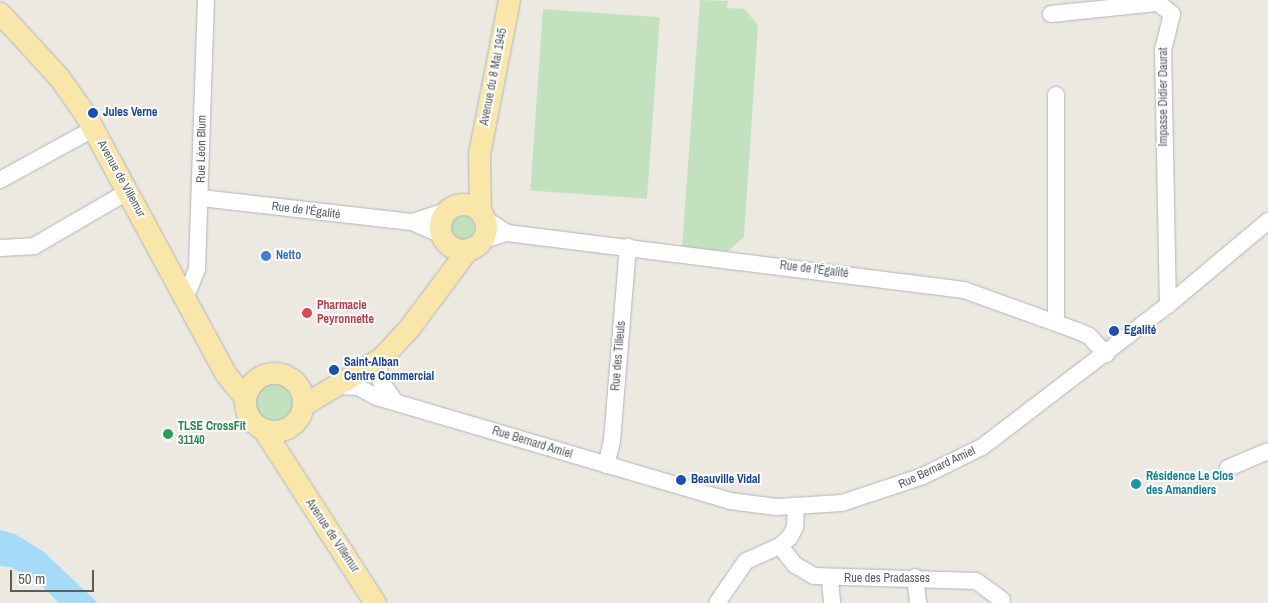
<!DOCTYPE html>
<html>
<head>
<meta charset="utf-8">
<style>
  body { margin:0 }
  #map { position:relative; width:1268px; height:603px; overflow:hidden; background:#ece9e1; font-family:"Archivo Narrow",sans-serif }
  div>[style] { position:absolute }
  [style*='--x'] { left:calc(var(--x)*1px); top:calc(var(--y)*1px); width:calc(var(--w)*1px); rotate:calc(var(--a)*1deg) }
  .green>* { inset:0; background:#c2e2bf; transform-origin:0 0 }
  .round { border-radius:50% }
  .water>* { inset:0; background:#a4dbf9 }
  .roads { filter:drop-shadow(0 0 1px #b2b5b8) drop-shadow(0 0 1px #b2b5b8) }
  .minor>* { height:16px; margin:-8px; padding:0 8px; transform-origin:8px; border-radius:8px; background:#fff }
  .major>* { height:21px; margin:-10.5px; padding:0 10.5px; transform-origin:10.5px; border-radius:10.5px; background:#f9e6a9 }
  .major>.ring { margin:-10.5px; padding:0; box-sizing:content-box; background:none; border:21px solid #f9e6a9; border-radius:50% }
  .dots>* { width:14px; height:14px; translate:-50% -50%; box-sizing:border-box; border:2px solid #fff; border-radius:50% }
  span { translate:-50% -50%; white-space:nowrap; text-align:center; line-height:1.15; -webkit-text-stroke:4px #fff; paint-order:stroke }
  .street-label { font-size:12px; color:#5a5e61 }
  .transit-label { font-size:12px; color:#164399; font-weight:700 }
  .left { translate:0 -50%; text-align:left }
  .shop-label { font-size:12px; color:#366cbe; font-weight:700 }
  .health-label { font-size:12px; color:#be3a42; font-weight:700 }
  .leisure-label { font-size:12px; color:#27864d; font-weight:700 }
  .culture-label { font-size:12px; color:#0d838f; font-weight:700 }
  .scale { position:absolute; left:10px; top:570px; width:84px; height:22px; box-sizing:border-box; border:2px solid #5a5e61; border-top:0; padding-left:6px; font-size:15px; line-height:18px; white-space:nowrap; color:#5a5e61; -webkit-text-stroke:4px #fff; paint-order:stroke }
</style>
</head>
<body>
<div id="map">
  <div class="green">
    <div style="clip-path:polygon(700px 0,728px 1px,727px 8px,745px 9px,758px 26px,744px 237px,728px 251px,682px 247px)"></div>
    <div style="left:543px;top:9px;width:117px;height:182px;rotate:4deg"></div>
    <div class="round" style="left:451px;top:216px;width:24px;height:24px"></div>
    <div class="round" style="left:252px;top:382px;width:42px;height:42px"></div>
  </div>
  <div class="water">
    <div style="clip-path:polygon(0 530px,15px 534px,44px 552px,98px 603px,59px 603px,38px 582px,10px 567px,0 566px)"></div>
  </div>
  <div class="roads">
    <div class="minor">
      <div style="--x:1051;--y:14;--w:108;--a:-5.9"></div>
      <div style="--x:1158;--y:3;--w:18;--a:38"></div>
      <div style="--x:1172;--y:14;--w:36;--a:104"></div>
      <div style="--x:1163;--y:49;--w:256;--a:88.9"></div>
      <div style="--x:1056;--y:95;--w:228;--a:90"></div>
      <div style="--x:0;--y:180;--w:106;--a:-28.7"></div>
      <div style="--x:201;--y:198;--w:212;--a:6.5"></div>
      <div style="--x:412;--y:222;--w:32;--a:24"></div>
      <div style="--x:484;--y:218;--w:27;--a:33"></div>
      <div style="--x:507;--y:233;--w:461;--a:7.1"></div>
      <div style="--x:964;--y:290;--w:121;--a:19.8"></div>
      <div style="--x:1078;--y:331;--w:12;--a:24"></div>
      <div style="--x:1089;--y:336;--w:25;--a:47"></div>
      <div style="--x:412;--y:222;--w:36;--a:-18"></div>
      <div style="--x:480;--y:241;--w:28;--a:-17"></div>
      <div style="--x:0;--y:248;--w:34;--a:-3"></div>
      <div style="--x:34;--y:246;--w:110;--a:-30.1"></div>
      <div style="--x:183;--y:292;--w:7;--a:-27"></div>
      <div style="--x:189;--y:289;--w:22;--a:-68"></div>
      <div style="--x:197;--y:269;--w:269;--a:-88.1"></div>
      <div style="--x:381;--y:358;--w:9;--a:103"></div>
      <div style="--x:379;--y:367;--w:15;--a:82"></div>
      <div style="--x:381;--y:382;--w:24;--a:54"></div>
      <div style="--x:340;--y:386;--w:18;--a:3"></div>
      <div style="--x:358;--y:387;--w:21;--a:28"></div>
      <div style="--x:377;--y:397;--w:368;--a:16.4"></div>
      <div style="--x:730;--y:501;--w:47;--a:7.3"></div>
      <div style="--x:777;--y:507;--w:65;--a:-3.5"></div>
      <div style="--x:842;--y:503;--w:85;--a:-18.4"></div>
      <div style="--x:923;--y:476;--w:66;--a:-26.2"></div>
      <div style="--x:982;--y:447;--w:234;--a:-37.4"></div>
      <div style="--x:1168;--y:305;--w:131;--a:-40"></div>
      <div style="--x:606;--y:465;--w:25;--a:-76"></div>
      <div style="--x:612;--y:441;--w:195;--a:-85.3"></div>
      <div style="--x:1228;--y:468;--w:43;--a:-23"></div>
      <div style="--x:780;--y:546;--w:24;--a:52"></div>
      <div style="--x:795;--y:565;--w:22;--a:30"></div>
      <div style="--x:814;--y:576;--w:162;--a:1.8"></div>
      <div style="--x:976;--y:581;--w:32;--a:36"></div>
      <div style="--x:915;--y:577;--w:26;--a:83"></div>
      <div style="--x:830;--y:579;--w:24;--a:85"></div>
      <div style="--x:717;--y:603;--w:51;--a:-55.4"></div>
      <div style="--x:746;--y:561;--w:37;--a:-24"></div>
      <div style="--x:780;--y:546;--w:13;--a:-42"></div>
      <div style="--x:790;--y:537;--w:11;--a:-63"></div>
      <div style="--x:795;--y:527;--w:21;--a:-87"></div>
    </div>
    <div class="major">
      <div style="--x:0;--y:13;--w:86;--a:47.4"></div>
      <div style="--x:58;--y:76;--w:47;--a:54.6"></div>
      <div style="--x:85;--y:114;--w:294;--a:61.6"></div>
      <div style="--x:225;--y:373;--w:32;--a:51"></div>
      <div class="ring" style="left:440px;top:204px;width:25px;height:25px"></div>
      <div style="--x:480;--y:212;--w:58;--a:-91"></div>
      <div style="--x:479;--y:154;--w:157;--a:-79"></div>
      <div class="ring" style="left:245px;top:373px;width:37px;height:37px"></div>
      <div style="--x:303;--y:405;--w:91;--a:-31.1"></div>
      <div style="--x:381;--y:358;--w:41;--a:-47"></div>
      <div style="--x:409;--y:328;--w:99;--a:-53.2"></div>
      <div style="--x:263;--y:429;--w:207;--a:57.2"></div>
    </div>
  </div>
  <div class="dots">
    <div style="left:93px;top:113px;background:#1a4fb4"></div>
    <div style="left:266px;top:256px;background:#3f7fe0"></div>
    <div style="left:307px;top:313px;background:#e0444e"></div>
    <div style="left:1114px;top:331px;background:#1a4fb4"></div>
    <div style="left:334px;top:370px;background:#1a4fb4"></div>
    <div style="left:168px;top:434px;background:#2e9e5b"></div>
    <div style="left:681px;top:480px;background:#1a4fb4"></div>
    <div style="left:1136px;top:484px;background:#0f9aa8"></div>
  </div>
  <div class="street-label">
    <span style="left:494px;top:77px;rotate:-79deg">Avenue du 8 Mai 1945</span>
    <span style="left:1164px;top:97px;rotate:-90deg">Impasse Didier Daurat</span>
    <span style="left:202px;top:149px;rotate:-89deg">Rue Léon Blum</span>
    <span style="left:121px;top:179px;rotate:61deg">Avenue de Villemur</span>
    <span style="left:306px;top:211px;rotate:7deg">Rue de l'Égalité</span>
    <span style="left:814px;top:270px;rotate:7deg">Rue de l'Égalité</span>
    <span style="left:619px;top:356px;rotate:-85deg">Rue des Tilleuls</span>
    <span style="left:532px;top:443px;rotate:17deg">Rue Bernard Amiel</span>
    <span style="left:937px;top:468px;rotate:-25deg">Rue Bernard Amiel</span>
    <span style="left:332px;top:536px;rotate:56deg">Avenue de Villemur</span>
    <span style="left:887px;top:579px">Rue des Pradasses</span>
  </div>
  <div class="transit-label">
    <span class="left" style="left:103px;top:113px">Jules Verne</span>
    <span class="left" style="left:1124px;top:331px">Egalité</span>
    <span class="left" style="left:344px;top:370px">Saint-Alban<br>Centre Commercial</span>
    <span class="left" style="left:691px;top:480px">Beauville Vidal</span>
  </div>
  <div class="shop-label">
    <span class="left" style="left:276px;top:256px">Netto</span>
  </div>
  <div class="health-label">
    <span class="left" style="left:317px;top:313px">Pharmacie<br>Peyronnette</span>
  </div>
  <div class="leisure-label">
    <span class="left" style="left:178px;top:434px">TLSE CrossFit<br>31140</span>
  </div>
  <div class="culture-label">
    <span class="left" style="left:1146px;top:484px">Résidence Le Clos<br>des Amandiers</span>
  </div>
  <div class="scale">50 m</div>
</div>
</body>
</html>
